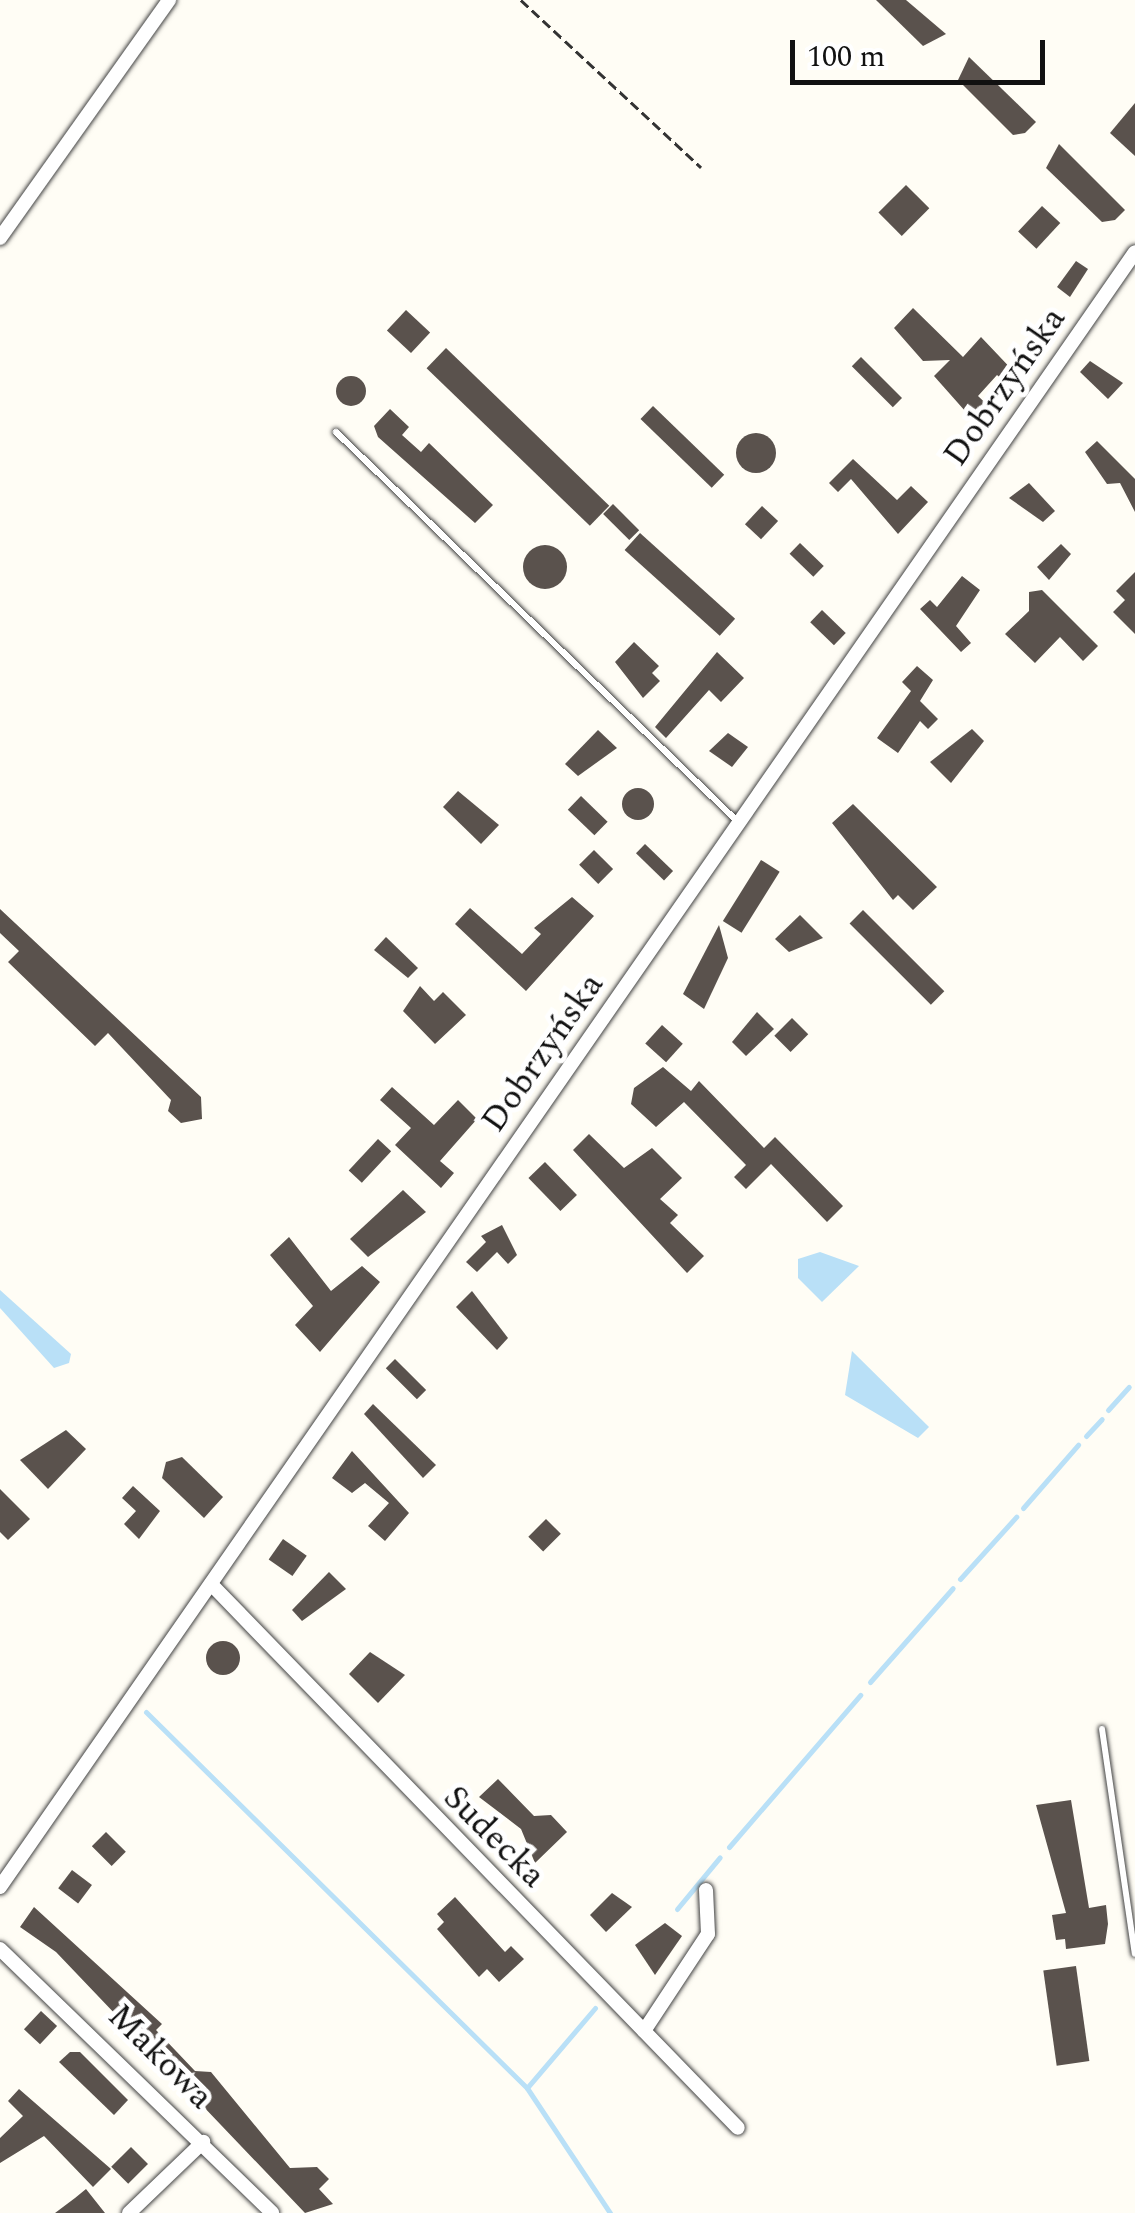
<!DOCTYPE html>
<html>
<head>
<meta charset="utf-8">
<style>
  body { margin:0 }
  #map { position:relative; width:1135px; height:2213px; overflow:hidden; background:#fffdf5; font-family:Spectral,serif }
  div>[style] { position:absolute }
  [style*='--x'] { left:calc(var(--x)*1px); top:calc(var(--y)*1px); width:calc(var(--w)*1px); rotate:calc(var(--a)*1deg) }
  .water>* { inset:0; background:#b9e0f7 }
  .stream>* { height:5px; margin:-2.5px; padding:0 2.5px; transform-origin:2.5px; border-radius:2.5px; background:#b9e0f7 }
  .building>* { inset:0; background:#5a524d; transform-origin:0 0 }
  .round { border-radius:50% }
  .path>* { height:2.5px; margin-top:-1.25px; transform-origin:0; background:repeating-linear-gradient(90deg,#333 0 10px,transparent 0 15px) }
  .roads { filter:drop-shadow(0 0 2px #444) drop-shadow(0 0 2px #444) }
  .lane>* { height:6px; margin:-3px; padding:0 3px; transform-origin:3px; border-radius:3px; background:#fff }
  .street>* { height:14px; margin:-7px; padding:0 7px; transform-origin:7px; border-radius:7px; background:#fff }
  span { translate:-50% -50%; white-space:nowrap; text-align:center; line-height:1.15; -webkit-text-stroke:10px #fff; paint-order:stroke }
  .street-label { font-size:35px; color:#111 }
  .scale { position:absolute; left:790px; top:40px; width:255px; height:45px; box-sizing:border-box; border:5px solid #111; border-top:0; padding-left:12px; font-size:30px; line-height:35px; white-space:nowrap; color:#111; -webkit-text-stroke:8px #fff; paint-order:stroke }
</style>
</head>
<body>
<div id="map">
  <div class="water">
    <div style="clip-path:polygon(820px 1252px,859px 1266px,822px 1302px,798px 1278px,798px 1259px)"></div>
    <div style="clip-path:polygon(0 1290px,71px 1354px,69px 1363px,54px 1368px,0 1308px)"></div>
    <div style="clip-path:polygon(852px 1351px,929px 1427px,918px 1438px,845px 1395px)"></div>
  </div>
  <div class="stream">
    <div style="--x:1108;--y:1410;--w:31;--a:-48"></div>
    <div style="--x:1086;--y:1436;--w:23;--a:-47"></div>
    <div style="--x:1023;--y:1508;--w:84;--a:-48.9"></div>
    <div style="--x:960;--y:1579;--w:84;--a:-47.9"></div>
    <div style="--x:870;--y:1682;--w:125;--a:-48.6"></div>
    <div style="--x:146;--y:1712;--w:535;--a:44.62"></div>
    <div style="--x:729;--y:1847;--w:201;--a:-49.2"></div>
    <div style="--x:677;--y:1909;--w:67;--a:-50.4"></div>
    <div style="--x:595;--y:2008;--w:105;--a:130.4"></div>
    <div style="--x:527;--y:2088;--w:150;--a:56.4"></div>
  </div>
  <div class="building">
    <div style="clip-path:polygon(876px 0,906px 0,946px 34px,923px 46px)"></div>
    <div style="clip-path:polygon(969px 57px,1036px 122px,1025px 133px,1013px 135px,958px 80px)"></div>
    <div style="clip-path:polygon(1135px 103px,1135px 156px,1110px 133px)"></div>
    <div style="clip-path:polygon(1059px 144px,1125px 210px,1115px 220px,1102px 222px,1046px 168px)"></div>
    <div style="left:906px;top:185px;width:33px;height:39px;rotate:45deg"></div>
    <div style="left:1042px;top:206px;width:25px;height:35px;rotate:43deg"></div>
    <div style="clip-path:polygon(1076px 261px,1088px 269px,1070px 297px,1057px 287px)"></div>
    <div style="clip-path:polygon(913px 308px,963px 357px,981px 337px,1020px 378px,1012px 388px,997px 375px,978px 396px,996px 413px,981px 429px,934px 376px,950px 360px,923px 361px,894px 328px)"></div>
    <div style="left:406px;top:310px;width:33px;height:28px;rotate:43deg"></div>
    <div style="left:446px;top:348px;width:227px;height:28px;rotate:44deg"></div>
    <div style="left:861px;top:357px;width:58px;height:13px;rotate:45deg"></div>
    <div style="clip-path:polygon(1090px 361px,1123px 383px,1108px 399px,1080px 372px)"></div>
    <div class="round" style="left:336px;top:376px;width:30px;height:30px"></div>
    <div style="left:653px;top:406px;width:99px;height:18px;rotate:44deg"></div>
    <div style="clip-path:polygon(390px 409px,409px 427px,402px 435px,421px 452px,429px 443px,493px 505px,475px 523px,378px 437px,374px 426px)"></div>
    <div class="round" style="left:736px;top:433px;width:40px;height:40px"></div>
    <div style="clip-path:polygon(1097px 441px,1135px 479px,1135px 512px,1120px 483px,1107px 484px,1085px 452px)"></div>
    <div style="clip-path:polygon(853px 459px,897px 500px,911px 486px,928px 502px,898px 534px,851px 479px,838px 492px,829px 483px)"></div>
    <div style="clip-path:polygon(1029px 483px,1055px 511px,1043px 522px,1009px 498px)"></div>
    <div style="left:613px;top:504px;width:37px;height:14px;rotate:45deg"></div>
    <div style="left:762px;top:506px;width:22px;height:25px;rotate:43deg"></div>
    <div style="left:640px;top:533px;width:128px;height:23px;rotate:42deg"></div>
    <div style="left:800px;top:543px;width:33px;height:15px;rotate:44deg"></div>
    <div style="clip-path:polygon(1061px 544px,1071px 554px,1049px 580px,1037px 567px)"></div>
    <div class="round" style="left:523px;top:545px;width:44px;height:44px"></div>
    <div style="clip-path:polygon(1135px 572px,1135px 634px,1113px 612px,1125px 600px,1116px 591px)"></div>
    <div style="clip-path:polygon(962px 576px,980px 590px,956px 626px,971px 643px,961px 652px,920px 609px,930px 600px,937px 607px)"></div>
    <div style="clip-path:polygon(1042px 590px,1098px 646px,1083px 661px,1060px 637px,1035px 663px,1005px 634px,1029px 611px,1029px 592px)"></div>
    <div style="left:822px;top:610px;width:33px;height:17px;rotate:44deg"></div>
    <div style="clip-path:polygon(634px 642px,659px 666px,652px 673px,660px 681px,643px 698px,615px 662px)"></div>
    <div style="clip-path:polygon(717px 652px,744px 678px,721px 702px,709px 690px,666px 738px,655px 727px)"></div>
    <div style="clip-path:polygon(917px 666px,933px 680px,920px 701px,938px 719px,928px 729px,920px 721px,898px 753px,877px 738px,911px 691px,902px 682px)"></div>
    <div style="clip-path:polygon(972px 729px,984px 741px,951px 783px,930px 762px)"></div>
    <div style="clip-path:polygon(598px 730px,617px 748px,578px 776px,565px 764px)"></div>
    <div style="clip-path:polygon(728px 733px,748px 747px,732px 767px,709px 751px)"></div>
    <div class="round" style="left:622px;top:788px;width:32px;height:32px"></div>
    <div style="clip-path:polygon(458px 791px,499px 825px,481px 844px,443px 807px)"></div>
    <div style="left:581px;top:796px;width:37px;height:19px;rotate:44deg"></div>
    <div style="clip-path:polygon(853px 804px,937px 887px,913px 910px,898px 895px,893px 900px,832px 823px)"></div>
    <div style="left:645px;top:844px;width:39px;height:13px;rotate:44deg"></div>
    <div style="left:594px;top:850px;width:27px;height:21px;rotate:45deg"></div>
    <div style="left:761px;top:860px;width:22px;height:72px;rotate:32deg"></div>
    <div style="clip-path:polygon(572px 897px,594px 916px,526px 991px,455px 924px,470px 908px,522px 954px,541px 934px,534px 928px)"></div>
    <div style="clip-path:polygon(0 909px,201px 1097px,202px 1119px,181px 1123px,168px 1111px,171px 1100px,108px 1033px,95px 1046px,8px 962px,19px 951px,0 933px)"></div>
    <div style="left:863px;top:910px;width:115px;height:19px;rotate:45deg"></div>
    <div style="clip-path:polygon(800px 915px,823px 938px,789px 952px,775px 939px)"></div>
    <div style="clip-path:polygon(719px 925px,728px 958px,704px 1009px,683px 994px)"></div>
    <div style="clip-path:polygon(386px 937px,418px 968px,408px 978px,374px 950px)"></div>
    <div style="clip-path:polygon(420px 986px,434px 1001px,443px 992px,466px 1015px,435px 1044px,403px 1011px)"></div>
    <div style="clip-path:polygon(757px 1012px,774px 1029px,746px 1056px,732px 1042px)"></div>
    <div style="left:792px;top:1018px;width:23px;height:25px;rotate:45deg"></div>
    <div style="left:662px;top:1025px;width:28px;height:25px;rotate:42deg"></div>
    <div style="clip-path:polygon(663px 1067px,691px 1091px,699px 1081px,764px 1148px,775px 1137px,843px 1206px,827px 1222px,771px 1164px,746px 1189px,734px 1177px,746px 1165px,684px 1102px,656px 1127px,631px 1104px,634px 1088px)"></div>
    <div style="clip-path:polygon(392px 1087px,434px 1125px,458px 1100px,477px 1119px,440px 1161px,454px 1173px,441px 1188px,395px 1145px,411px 1128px,380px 1100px)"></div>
    <div style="clip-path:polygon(589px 1134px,624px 1168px,652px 1148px,682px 1178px,660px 1199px,678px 1215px,670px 1223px,704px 1256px,687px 1273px,573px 1150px)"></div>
    <div style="left:378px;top:1139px;width:18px;height:43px;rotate:43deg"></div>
    <div style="left:545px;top:1162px;width:46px;height:23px;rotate:46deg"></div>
    <div style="clip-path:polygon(403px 1190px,426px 1212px,368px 1257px,350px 1239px)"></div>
    <div style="clip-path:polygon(502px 1225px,517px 1255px,508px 1264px,497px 1252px,477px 1272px,466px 1262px,486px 1242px,481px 1236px)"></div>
    <div style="clip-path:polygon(289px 1237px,331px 1291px,362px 1266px,380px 1282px,320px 1352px,295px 1325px,313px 1306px,270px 1255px)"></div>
    <div style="clip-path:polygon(472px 1291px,508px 1338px,497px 1350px,456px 1307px)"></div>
    <div style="left:395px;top:1359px;width:44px;height:13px;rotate:45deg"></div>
    <div style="clip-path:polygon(373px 1404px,436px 1465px,423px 1478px,364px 1414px)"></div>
    <div style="clip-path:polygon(66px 1430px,86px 1449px,48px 1489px,20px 1460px)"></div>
    <div style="clip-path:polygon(352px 1451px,409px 1513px,385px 1541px,368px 1526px,389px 1503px,365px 1483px,352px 1493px,332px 1478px)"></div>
    <div style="clip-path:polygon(182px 1457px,223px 1497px,204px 1518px,162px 1478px,166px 1462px)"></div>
    <div style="clip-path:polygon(133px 1486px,160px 1511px,139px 1539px,124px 1524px,136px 1511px,122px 1498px)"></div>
    <div style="clip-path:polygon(0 1489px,30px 1519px,8px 1540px,0 1532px)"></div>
    <div style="left:546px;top:1519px;width:21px;height:25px;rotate:45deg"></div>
    <div style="left:283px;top:1539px;width:29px;height:25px;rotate:35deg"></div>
    <div style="clip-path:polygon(329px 1572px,346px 1589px,302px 1621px,292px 1610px)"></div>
    <div class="round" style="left:206px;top:1641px;width:34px;height:34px"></div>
    <div style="clip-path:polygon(370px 1652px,405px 1675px,378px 1703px,349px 1674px)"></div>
    <div style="clip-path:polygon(498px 1779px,534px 1816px,551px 1815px,567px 1832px,535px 1863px,521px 1829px,479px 1797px)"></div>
    <div style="clip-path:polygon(1071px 1800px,1089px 1908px,1106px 1905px,1108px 1924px,1105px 1944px,1066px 1949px,1065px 1939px,1056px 1940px,1052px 1915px,1066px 1913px,1036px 1805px)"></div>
    <div style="left:106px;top:1832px;width:28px;height:20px;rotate:45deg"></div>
    <div style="left:72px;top:1870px;width:25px;height:23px;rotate:37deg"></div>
    <div style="clip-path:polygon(612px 1893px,632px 1907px,606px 1932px,590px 1915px)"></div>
    <div style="clip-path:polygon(455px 1897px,505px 1952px,511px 1946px,524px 1959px,499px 1982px,487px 1969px,479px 1977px,437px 1929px,444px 1922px,437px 1914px)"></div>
    <div style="clip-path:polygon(34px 1907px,162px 2024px,156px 2030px,195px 2071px,211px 2072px,290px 2168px,317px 2167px,329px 2179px,319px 2189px,333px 2204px,305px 2213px,56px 1952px,20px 1927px)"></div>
    <div style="clip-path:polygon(665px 1923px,682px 1936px,655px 1975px,635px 1945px)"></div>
    <div style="left:1076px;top:1966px;width:96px;height:33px;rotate:82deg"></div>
    <div style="left:41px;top:2011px;width:22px;height:25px;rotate:43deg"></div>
    <div style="clip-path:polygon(70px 2052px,80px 2052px,128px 2100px,114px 2115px,59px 2062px)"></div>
    <div style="clip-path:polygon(19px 2089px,111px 2169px,93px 2187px,44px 2136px,0 2163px,0 2138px,23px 2116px,8px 2101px)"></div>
    <div style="left:131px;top:2147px;width:24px;height:28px;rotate:45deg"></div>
    <div style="clip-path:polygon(86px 2189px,105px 2213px,55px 2213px,75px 2198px)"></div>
  </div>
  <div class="path">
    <div style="--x:521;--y:0;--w:246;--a:42.9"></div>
  </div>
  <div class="roads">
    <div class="lane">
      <div style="--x:336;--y:432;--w:560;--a:44.13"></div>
      <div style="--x:1102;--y:1729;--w:227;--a:81.7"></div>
    </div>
    <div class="street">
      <div style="--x:0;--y:238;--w:292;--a:-54.6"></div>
      <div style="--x:211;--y:1584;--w:757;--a:45.91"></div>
      <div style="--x:0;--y:1887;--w:1990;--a:-55.23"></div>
      <div style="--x:0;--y:1949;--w:379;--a:44.1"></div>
      <div style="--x:644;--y:2031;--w:116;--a:-56.6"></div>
      <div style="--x:708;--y:1934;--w:44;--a:-92.6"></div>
      <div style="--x:129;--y:2213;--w:103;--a:-43.8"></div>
    </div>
  </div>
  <div class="street-label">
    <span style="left:1005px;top:387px;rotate:-55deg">Dobrzyńska</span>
    <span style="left:543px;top:1053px;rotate:-55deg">Dobrzyńska</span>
    <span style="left:494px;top:1837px;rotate:45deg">Sudecka</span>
    <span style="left:160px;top:2057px;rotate:45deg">Makowa</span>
  </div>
  <div class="scale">100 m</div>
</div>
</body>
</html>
